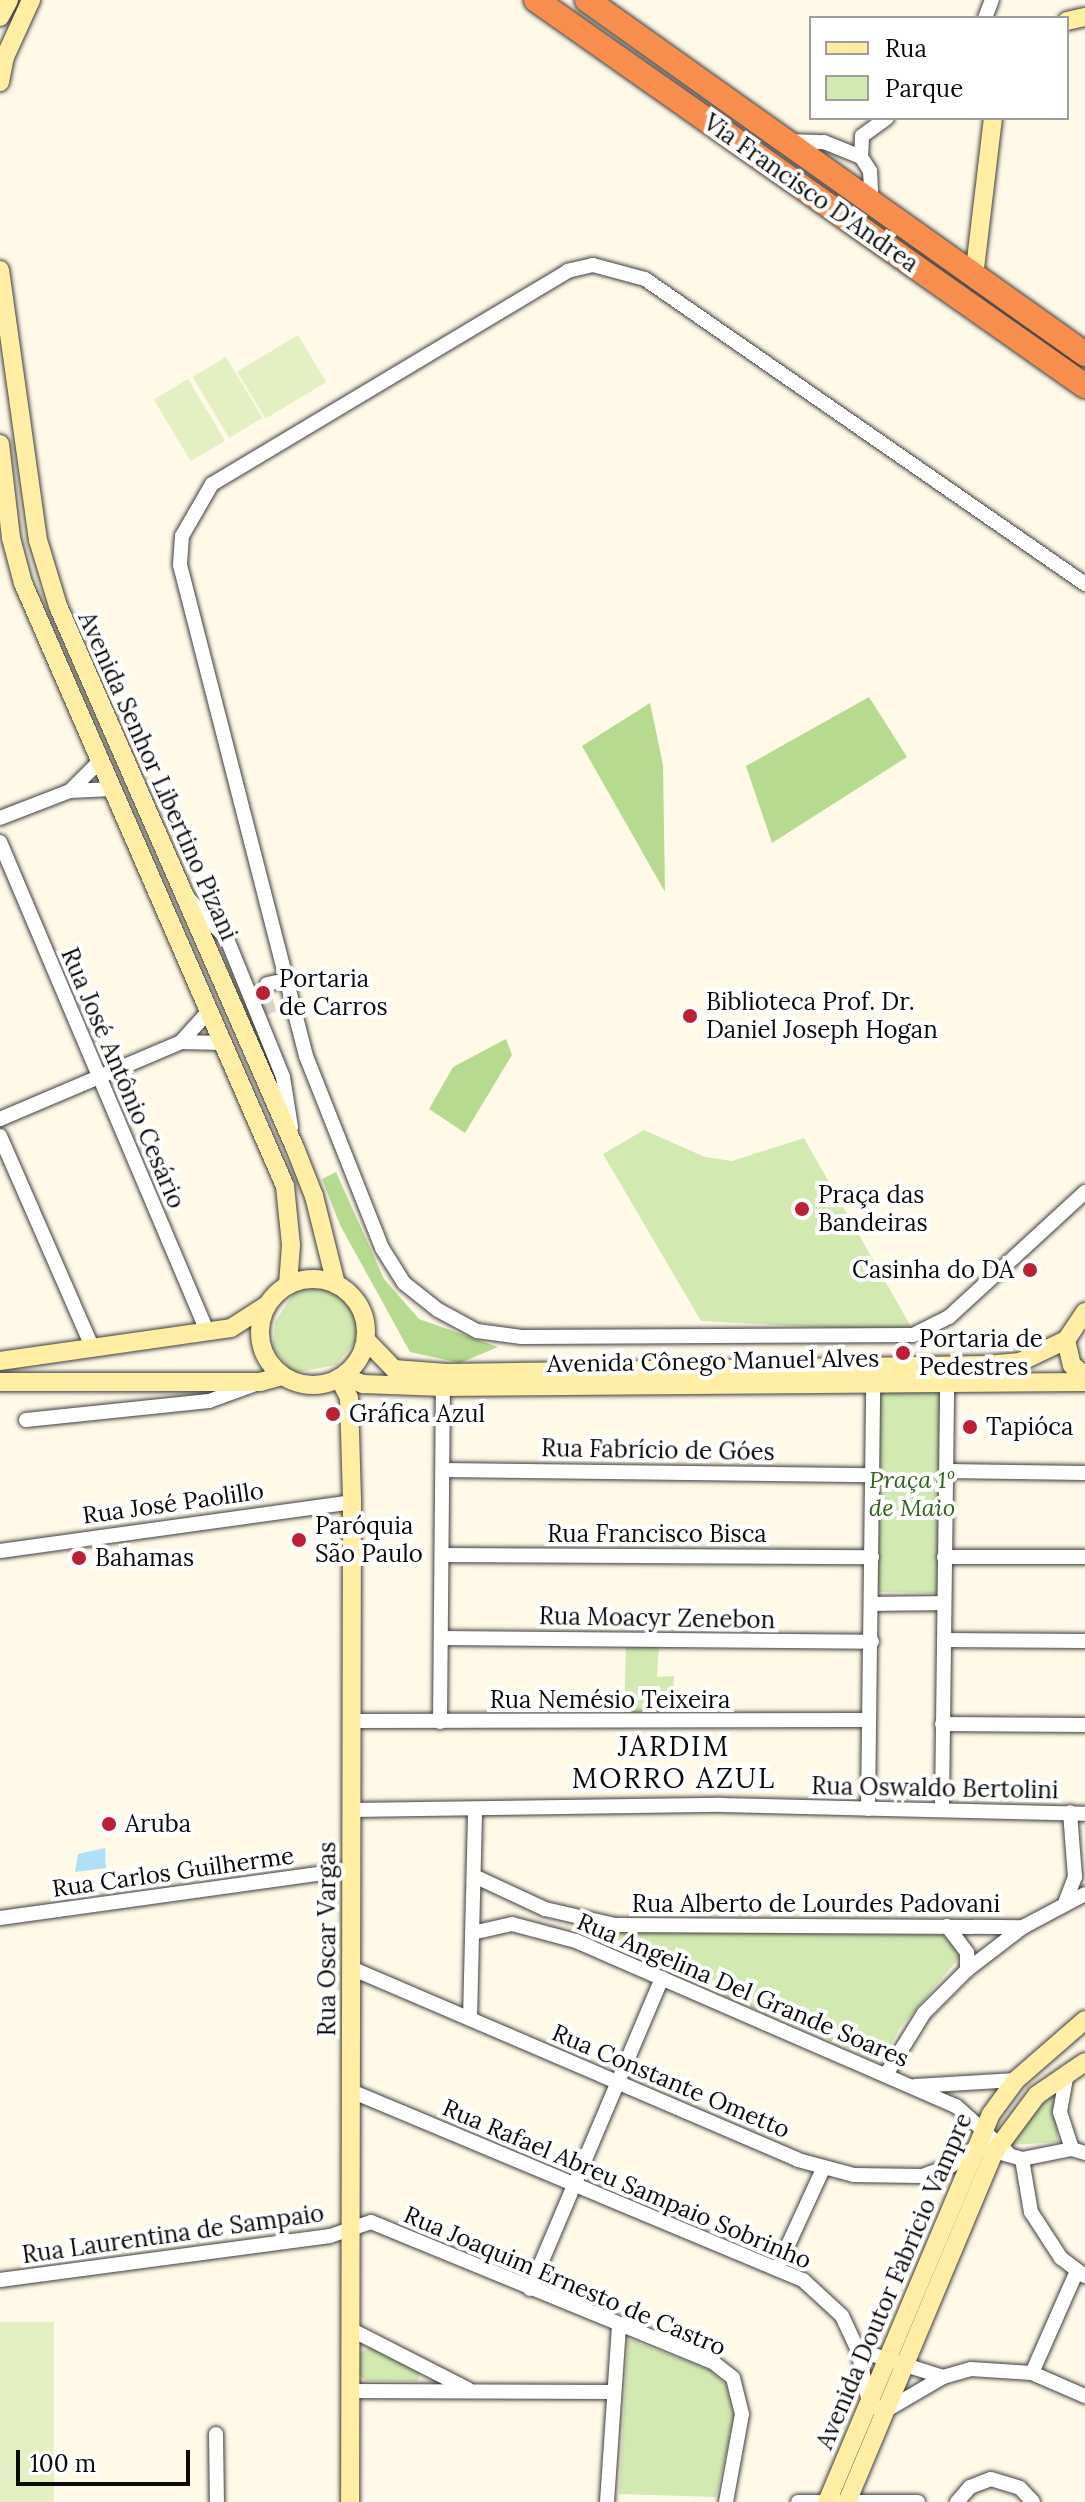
<!DOCTYPE html>
<html>
<head>
<meta charset="utf-8">
<style>
  body { margin:0 }
  #map { position:relative; width:1085px; height:2502px; overflow:hidden; background:#fff9e8; font-family:Lora,serif }
  div>[style] { position:absolute }
  [style*='--x'] { left:calc(var(--x)*1px); top:calc(var(--y)*1px); width:calc(var(--w)*1px); rotate:calc(var(--a)*1deg) }
  .green>* { inset:0; background:#d3e9b2; transform-origin:0 0 }
  .forest>* { inset:0; background:#b7da91 }
  .pitch>* { inset:0; background:#e4f0c4; transform-origin:0 0 }
  .water>* { inset:0; background:#ace1f7 }
  .street-tunnel>* { height:14px; margin-top:-7px; transform-origin:0; background:repeating-linear-gradient(90deg,#dad5c7 0 14px,transparent 0 21px) }
  .roads { filter:drop-shadow(0 0 2px #3e3e3e) drop-shadow(0 0 2px #3e3e3e) }
  .street>* { height:14px; margin:-7px; padding:0 7px; transform-origin:7px; border-radius:7px; background:#fff }
  .secondary>* { height:18px; margin:-9px; padding:0 9px; transform-origin:9px; border-radius:9px; background:#ffeea3 }
  .secondary>.ring { margin:-9px; padding:0; box-sizing:content-box; background:none; border:18px solid #ffeea3; border-radius:50% }
  .highway>* { height:24px; margin:-12px; padding:0 12px; transform-origin:12px; border-radius:12px; background:#f88e4d }
  .dots>* { width:22px; height:22px; translate:-50% -50%; box-sizing:border-box; border:4px solid #fff; border-radius:50% }
  span { translate:-50% -50%; white-space:nowrap; text-align:center; line-height:1.15; -webkit-text-stroke:8px #fff; paint-order:stroke }
  .street-label { font-size:24px; color:#0b0b0b }
  .poi-label { font-size:24px; color:#0b0b0b }
  .left { translate:0 -50%; text-align:left }
  .right { translate:-100% -50%; text-align:right }
  .park-label { font-size:24px; color:#2f631a; font-style:italic }
  .quarter-label { font-size:28px; color:#0b0b0b; letter-spacing:2px }
  .legend { position:absolute; left:809px; top:16px; width:260px; height:104px; box-sizing:border-box; background:#fff; border:2px solid #9d9d9d; margin:0; padding:10px 14px; list-style:none; font-size:24px; color:#0b0b0b }
  .legend li { display:flex; align-items:center; gap:16px; height:40px }
  .legend b { width:40px; border:2px solid #9d9d9d }
  .scale { position:absolute; left:16px; top:2450px; width:174px; height:36px; box-sizing:border-box; border:4px solid #0b0b0b; border-top:0; padding-left:10px; font-size:24px; line-height:28px; white-space:nowrap; color:#0b0b0b; -webkit-text-stroke:6px #fff; paint-order:stroke }
</style>
</head>
<body>
<div id="map">
  <div class="green">
    <div style="clip-path:polygon(644px 1130px,705px 1157px,732px 1161px,804px 1138px,914px 1332px,701px 1321px,603px 1154px)"></div>
    <div style="clip-path:polygon(324px 1283px,349px 1296px,357px 1308px,360px 1336px,336px 1365px,293px 1373px,273px 1347px,275px 1322px,295px 1291px)"></div>
    <div style="left:945px;top:1392px;width:201px;height:65px;rotate:91deg"></div>
    <div style="clip-path:polygon(626px 1644px,659px 1644px,657px 1677px,674px 1676px,672px 1713px,624px 1715px)"></div>
    <div style="clip-path:polygon(602px 1931px,942px 1935px,954px 1944px,959px 1958px,899px 2029px,886px 2055px,872px 2058px,597px 1943px)"></div>
    <div style="clip-path:polygon(1054px 2094px,1058px 2142px,1010px 2145px,1032px 2113px)"></div>
    <div style="clip-path:polygon(628px 2339px,710px 2370px,726px 2385px,734px 2416px,716px 2497px,619px 2494px)"></div>
    <div style="clip-path:polygon(372px 2347px,420px 2372px,418px 2381px,366px 2381px,357px 2373px,357px 2354px)"></div>
  </div>
  <div class="forest">
    <div style="clip-path:polygon(869px 697px,907px 757px,772px 843px,746px 766px)"></div>
    <div style="clip-path:polygon(650px 703px,663px 765px,665px 892px,582px 746px)"></div>
    <div style="clip-path:polygon(506px 1039px,512px 1055px,465px 1133px,429px 1109px,453px 1067px)"></div>
    <div style="clip-path:polygon(336px 1172px,384px 1279px,419px 1319px,498px 1347px,460px 1363px,410px 1352px,340px 1225px,322px 1179px)"></div>
  </div>
  <div class="pitch">
    <div style="left:298px;top:335px;width:55px;height:71px;rotate:59deg"></div>
    <div style="left:226px;top:357px;width:71px;height:39px;rotate:59deg"></div>
    <div style="left:188px;top:379px;width:72px;height:40px;rotate:59deg"></div>
    <div style="left:0;top:2322px;width:54px;height:180px"></div>
  </div>
  <div class="water">
    <div style="clip-path:polygon(105px 1848px,106px 1868px,75px 1872px,78px 1854px)"></div>
  </div>
  <div class="street-tunnel">
    <div style="--x:261;--y:1009;--w:15;--a:-16"></div>
  </div>
  <div class="roads">
    <div class="street">
      <div style="--x:985;--y:18;--w:19;--a:-69"></div>
      <div style="--x:787;--y:141;--w:37;--a:2"></div>
      <div style="--x:824;--y:142;--w:40;--a:22"></div>
      <div style="--x:861;--y:157;--w:17;--a:57"></div>
      <div style="--x:870;--y:171;--w:33;--a:87"></div>
      <div style="--x:861;--y:157;--w:21;--a:-87"></div>
      <div style="--x:862;--y:136;--w:31;--a:-36"></div>
      <div style="--x:1085;--y:584;--w:535;--a:-145.27"></div>
      <div style="--x:645;--y:279;--w:54;--a:-164.9"></div>
      <div style="--x:593;--y:265;--w:26;--a:167"></div>
      <div style="--x:568;--y:271;--w:415;--a:149.1"></div>
      <div style="--x:212;--y:484;--w:60;--a:120"></div>
      <div style="--x:182;--y:536;--w:29;--a:94"></div>
      <div style="--x:180;--y:565;--w:507;--a:75.61"></div>
      <div style="--x:306;--y:1056;--w:206;--a:68.4"></div>
      <div style="--x:382;--y:1248;--w:41;--a:57.8"></div>
      <div style="--x:404;--y:1283;--w:43;--a:38.5"></div>
      <div style="--x:438;--y:1310;--w:44;--a:28.3"></div>
      <div style="--x:477;--y:1331;--w:45;--a:7.6"></div>
      <div style="--x:522;--y:1337;--w:391;--a:-0.3"></div>
      <div style="--x:913;--y:1335;--w:40;--a:-26.6"></div>
      <div style="--x:949;--y:1317;--w:185;--a:-42.6"></div>
      <div style="--x:70;--y:791;--w:42;--a:-45"></div>
      <div style="--x:0;--y:818;--w:75;--a:-21.1"></div>
      <div style="--x:70;--y:791;--w:42;--a:-2.7"></div>
      <div style="--x:0;--y:842;--w:531;--a:67.06"></div>
      <div style="--x:189;--y:899;--w:55;--a:46.5"></div>
      <div style="--x:227;--y:939;--w:149;--a:67.9"></div>
      <div style="--x:283;--y:1077;--w:51;--a:80.9"></div>
      <div style="--x:267;--y:984;--w:16;--a:-11"></div>
      <div style="--x:181;--y:1042;--w:41;--a:1.4"></div>
      <div style="--x:0;--y:1119;--w:197;--a:-23"></div>
      <div style="--x:181;--y:1042;--w:40;--a:-48"></div>
      <div style="--x:0;--y:1136;--w:232;--a:66.4"></div>
      <div style="--x:26;--y:1420;--w:184;--a:-5.9"></div>
      <div style="--x:209;--y:1401;--w:47;--a:-20"></div>
      <div style="--x:443;--y:1470;--w:430;--a:0.7"></div>
      <div style="--x:946;--y:1471;--w:139;--a:0.8"></div>
      <div style="--x:0;--y:1551;--w:355;--a:-7.9"></div>
      <div style="--x:442;--y:1555;--w:430;--a:0.3"></div>
      <div style="--x:944;--y:1557;--w:141;--a:0"></div>
      <div style="--x:872;--y:1604;--w:72;--a:-0.8"></div>
      <div style="--x:441;--y:1638;--w:431;--a:0.5"></div>
      <div style="--x:944;--y:1640;--w:141;--a:0.4"></div>
      <div style="--x:352;--y:1721;--w:516;--a:-0.11"></div>
      <div style="--x:440;--y:1722;--w:335;--a:-89.5"></div>
      <div style="--x:942;--y:1724;--w:143;--a:0.4"></div>
      <div style="--x:942;--y:1808;--w:425;--a:-89.3"></div>
      <div style="--x:868;--y:1809;--w:435;--a:-89.3"></div>
      <div style="--x:351;--y:1810;--w:371;--a:-0.8"></div>
      <div style="--x:722;--y:1805;--w:363;--a:1.4"></div>
      <div style="--x:474;--y:1876;--w:78;--a:24.9"></div>
      <div style="--x:545;--y:1909;--w:72;--a:12.9"></div>
      <div style="--x:615;--y:1925;--w:408;--a:0.3"></div>
      <div style="--x:1065;--y:1903;--w:28;--a:-69"></div>
      <div style="--x:1075;--y:1877;--w:65;--a:-94.4"></div>
      <div style="--x:0;--y:1918;--w:354;--a:-7.9"></div>
      <div style="--x:947;--y:1926;--w:34;--a:53"></div>
      <div style="--x:967;--y:1953;--w:17;--a:90"></div>
      <div style="--x:472;--y:1933;--w:41;--a:-12.7"></div>
      <div style="--x:512;--y:1924;--w:66;--a:14.9"></div>
      <div style="--x:576;--y:1941;--w:414;--a:23.5"></div>
      <div style="--x:956;--y:2106;--w:69;--a:42"></div>
      <div style="--x:351;--y:1968;--w:486;--a:23.2"></div>
      <div style="--x:798;--y:2160;--w:58;--a:15"></div>
      <div style="--x:854;--y:2175;--w:68;--a:0.8"></div>
      <div style="--x:922;--y:2176;--w:32;--a:-20"></div>
      <div style="--x:952;--y:2165;--w:31;--a:-37"></div>
      <div style="--x:977;--y:2146;--w:47;--a:16.1"></div>
      <div style="--x:1022;--y:2159;--w:51;--a:-11.3"></div>
      <div style="--x:1072;--y:2149;--w:14;--a:17"></div>
      <div style="--x:470;--y:2019;--w:207;--a:-88.6"></div>
      <div style="--x:1067;--y:2072;--w:41;--a:99.9"></div>
      <div style="--x:1060;--y:2112;--w:39;--a:72"></div>
      <div style="--x:887;--y:2073;--w:70;--a:-58.3"></div>
      <div style="--x:924;--y:2013;--w:61;--a:-45"></div>
      <div style="--x:967;--y:1970;--w:71;--a:-37.5"></div>
      <div style="--x:1023;--y:1927;--w:70;--a:-28"></div>
      <div style="--x:915;--y:2086;--w:101;--a:-3.4"></div>
      <div style="--x:351;--y:2091;--w:490;--a:22.7"></div>
      <div style="--x:803;--y:2280;--w:53;--a:42.7"></div>
      <div style="--x:842;--y:2316;--w:38;--a:65"></div>
      <div style="--x:858;--y:2350;--w:54;--a:78.3"></div>
      <div style="--x:869;--y:2403;--w:18;--a:27"></div>
      <div style="--x:885;--y:2411;--w:67;--a:-30.4"></div>
      <div style="--x:943;--y:2377;--w:29;--a:-16"></div>
      <div style="--x:971;--y:2369;--w:61;--a:3.8"></div>
      <div style="--x:1032;--y:2373;--w:58;--a:23.5"></div>
      <div style="--x:1022;--y:2159;--w:54;--a:80.4"></div>
      <div style="--x:1031;--y:2212;--w:55;--a:56.9"></div>
      <div style="--x:1061;--y:2258;--w:30;--a:37"></div>
      <div style="--x:777;--y:2269;--w:112;--a:-65.3"></div>
      <div style="--x:0;--y:2280;--w:333;--a:-7.6"></div>
      <div style="--x:330;--y:2236;--w:43;--a:-18.9"></div>
      <div style="--x:371;--y:2222;--w:371;--a:22.3"></div>
      <div style="--x:714;--y:2363;--w:24;--a:38"></div>
      <div style="--x:733;--y:2378;--w:37;--a:76"></div>
      <div style="--x:742;--y:2414;--w:89;--a:100.3"></div>
      <div style="--x:530;--y:2289;--w:338;--a:-67"></div>
      <div style="--x:350;--y:2329;--w:132;--a:27"></div>
      <div style="--x:858;--y:2350;--w:89;--a:17.6"></div>
      <div style="--x:1032;--y:2373;--w:111;--a:-66.2"></div>
      <div style="--x:350;--y:2391;--w:264;--a:0.2"></div>
      <div style="--x:216;--y:2434;--w:68;--a:89.2"></div>
      <div style="--x:607;--y:2502;--w:175;--a:-86.1"></div>
      <div style="--x:798;--y:2502;--w:120;--a:0"></div>
      <div style="--x:957;--y:2502;--w:20;--a:-49"></div>
      <div style="--x:970;--y:2487;--w:22;--a:-21"></div>
      <div style="--x:991;--y:2479;--w:30;--a:17"></div>
      <div style="--x:1020;--y:2488;--w:19;--a:47"></div>
    </div>
    <div class="secondary">
      <div style="--x:0;--y:17;--w:19;--a:-62"></div>
      <div style="--x:1067;--y:21;--w:18;--a:-13"></div>
      <div style="--x:0;--y:82;--w:25;--a:-79"></div>
      <div style="--x:5;--y:57;--w:63;--a:-65.5"></div>
      <div style="--x:0;--y:270;--w:273;--a:82"></div>
      <div style="--x:38;--y:540;--w:69;--a:73.1"></div>
      <div style="--x:58;--y:606;--w:592;--a:66.38"></div>
      <div style="--x:295;--y:1148;--w:52;--a:68.4"></div>
      <div style="--x:314;--y:1196;--w:91;--a:76"></div>
      <div style="--x:974;--y:277;--w:160;--a:-83.2"></div>
      <div style="--x:0;--y:444;--w:95;--a:83.3"></div>
      <div style="--x:11;--y:538;--w:47;--a:75.1"></div>
      <div style="--x:23;--y:583;--w:657;--a:66.52"></div>
      <div style="--x:285;--y:1186;--w:59;--a:84.2"></div>
      <div style="--x:291;--y:1245;--w:40;--a:94.3"></div>
      <div class="ring" style="left:260px;top:1279px;width:88px;height:88px"></div>
      <div style="--x:1085;--y:1312;--w:34;--a:124"></div>
      <div style="--x:1066;--y:1340;--w:26;--a:77"></div>
      <div style="--x:1072;--y:1365;--w:17;--a:40"></div>
      <div style="--x:366;--y:1340;--w:40;--a:46"></div>
      <div style="--x:394;--y:1369;--w:53;--a:4.3"></div>
      <div style="--x:447;--y:1373;--w:539;--a:-0.85"></div>
      <div style="--x:986;--y:1365;--w:34;--a:-5"></div>
      <div style="--x:1020;--y:1362;--w:51;--a:-25.6"></div>
      <div style="--x:0;--y:1361;--w:233;--a:-8.1"></div>
      <div style="--x:231;--y:1328;--w:43;--a:-32.6"></div>
      <div style="--x:343;--y:1376;--w:22;--a:22"></div>
      <div style="--x:363;--y:1384;--w:80;--a:2.1"></div>
      <div style="--x:443;--y:1387;--w:642;--a:-0.45"></div>
      <div style="--x:339;--y:1378;--w:22;--a:63"></div>
      <div style="--x:349;--y:1398;--w:104;--a:88.3"></div>
      <div style="--x:352;--y:1502;--w:1000;--a:90.11"></div>
      <div style="--x:0;--y:1382;--w:260;--a:0"></div>
      <div style="--x:260;--y:1382;--w:23;--a:-15"></div>
      <div style="--x:827;--y:2502;--w:421;--a:-67.1"></div>
      <div style="--x:991;--y:2114;--w:42;--a:-53.7"></div>
      <div style="--x:1016;--y:2080;--w:91;--a:-41"></div>
      <div style="--x:847;--y:2502;--w:377;--a:-67.2"></div>
      <div style="--x:993;--y:2154;--w:74;--a:-53.3"></div>
      <div style="--x:1037;--y:2095;--w:58;--a:-34.5"></div>
    </div>
    <div class="highway">
      <div style="--x:536;--y:0;--w:671;--a:35.11"></div>
      <div style="--x:587;--y:0;--w:611;--a:35.41"></div>
    </div>
  </div>
  <div class="dots">
    <div style="left:263px;top:993px;background:#bd2034"></div>
    <div style="left:690px;top:1016px;background:#bd2034"></div>
    <div style="left:802px;top:1209px;background:#bd2034"></div>
    <div style="left:1030px;top:1270px;background:#bd2034"></div>
    <div style="left:903px;top:1353px;background:#bd2034"></div>
    <div style="left:333px;top:1414px;background:#bd2034"></div>
    <div style="left:970px;top:1427px;background:#bd2034"></div>
    <div style="left:299px;top:1540px;background:#bd2034"></div>
    <div style="left:79px;top:1558px;background:#bd2034"></div>
    <div style="left:109px;top:1824px;background:#bd2034"></div>
  </div>
  <div class="street-label">
    <span style="left:811px;top:193px;rotate:35deg">Via Francisco D'Andrea</span>
    <span style="left:158px;top:776px;rotate:66deg">Avenida Senhor Libertino Pizani</span>
    <span style="left:123px;top:1078px;rotate:67deg">Rua José Antônio Cesário</span>
    <span style="left:713px;top:1361px;rotate:-1deg">Avenida Cônego Manuel Alves</span>
    <span style="left:658px;top:1450px;rotate:1deg">Rua Fabrício de Góes</span>
    <span style="left:173px;top:1503px;rotate:-8deg">Rua José Paolillo</span>
    <span style="left:657px;top:1534px">Rua Francisco Bisca</span>
    <span style="left:657px;top:1618px;rotate:1deg">Rua Moacyr Zenebon</span>
    <span style="left:610px;top:1700px">Rua Nemésio Teixeira</span>
    <span style="left:935px;top:1788px;rotate:1deg">Rua Oswaldo Bertolini</span>
    <span style="left:173px;top:1872px;rotate:-8deg">Rua Carlos Guilherme</span>
    <span style="left:816px;top:1904px">Rua Alberto de Lourdes Padovani</span>
    <span style="left:327px;top:1939px;rotate:-90deg">Rua Oscar Vargas</span>
    <span style="left:743px;top:1990px;rotate:23deg">Rua Angelina Del Grande Soares</span>
    <span style="left:671px;top:2081px;rotate:23deg">Rua Constante Ometto</span>
    <span style="left:627px;top:2184px;rotate:23deg">Rua Rafael Abreu Sampaio Sobrinho</span>
    <span style="left:173px;top:2234px;rotate:-8deg">Rua Laurentina de Sampaio</span>
    <span style="left:565px;top:2281px;rotate:23deg">Rua Joaquim Ernesto de Castro</span>
    <span style="left:894px;top:2281px;rotate:-67deg">Avenida Doutor Fabricio Vampre</span>
  </div>
  <div class="poi-label">
    <span class="left" style="left:279px;top:993px">Portaria<br>de Carros</span>
    <span class="left" style="left:706px;top:1016px">Biblioteca Prof. Dr.<br>Daniel Joseph Hogan</span>
    <span class="left" style="left:818px;top:1209px">Praça das<br>Bandeiras</span>
    <span class="right" style="left:1014px;top:1270px">Casinha do DA</span>
    <span class="left" style="left:919px;top:1353px">Portaria de<br>Pedestres</span>
    <span class="left" style="left:349px;top:1414px">Gráfica Azul</span>
    <span class="left" style="left:986px;top:1427px">Tapióca</span>
    <span class="left" style="left:315px;top:1540px">Paróquia<br>São Paulo</span>
    <span class="left" style="left:95px;top:1558px">Bahamas</span>
    <span class="left" style="left:125px;top:1824px">Aruba</span>
  </div>
  <div class="park-label">
    <span style="left:912px;top:1494px">Praça 1º<br>de Maio</span>
  </div>
  <div class="quarter-label">
    <span style="left:674px;top:1762px">JARDIM<br>MORRO AZUL</span>
  </div>
  <ul class="legend">
  <li><b style="height:10px;background:#ffeea3"></b>Rua</li>
  <li><b style="height:22px;background:#d3e9b2"></b>Parque</li>
  </ul>
  <div class="scale">100 m</div>
</div>
</body>
</html>
